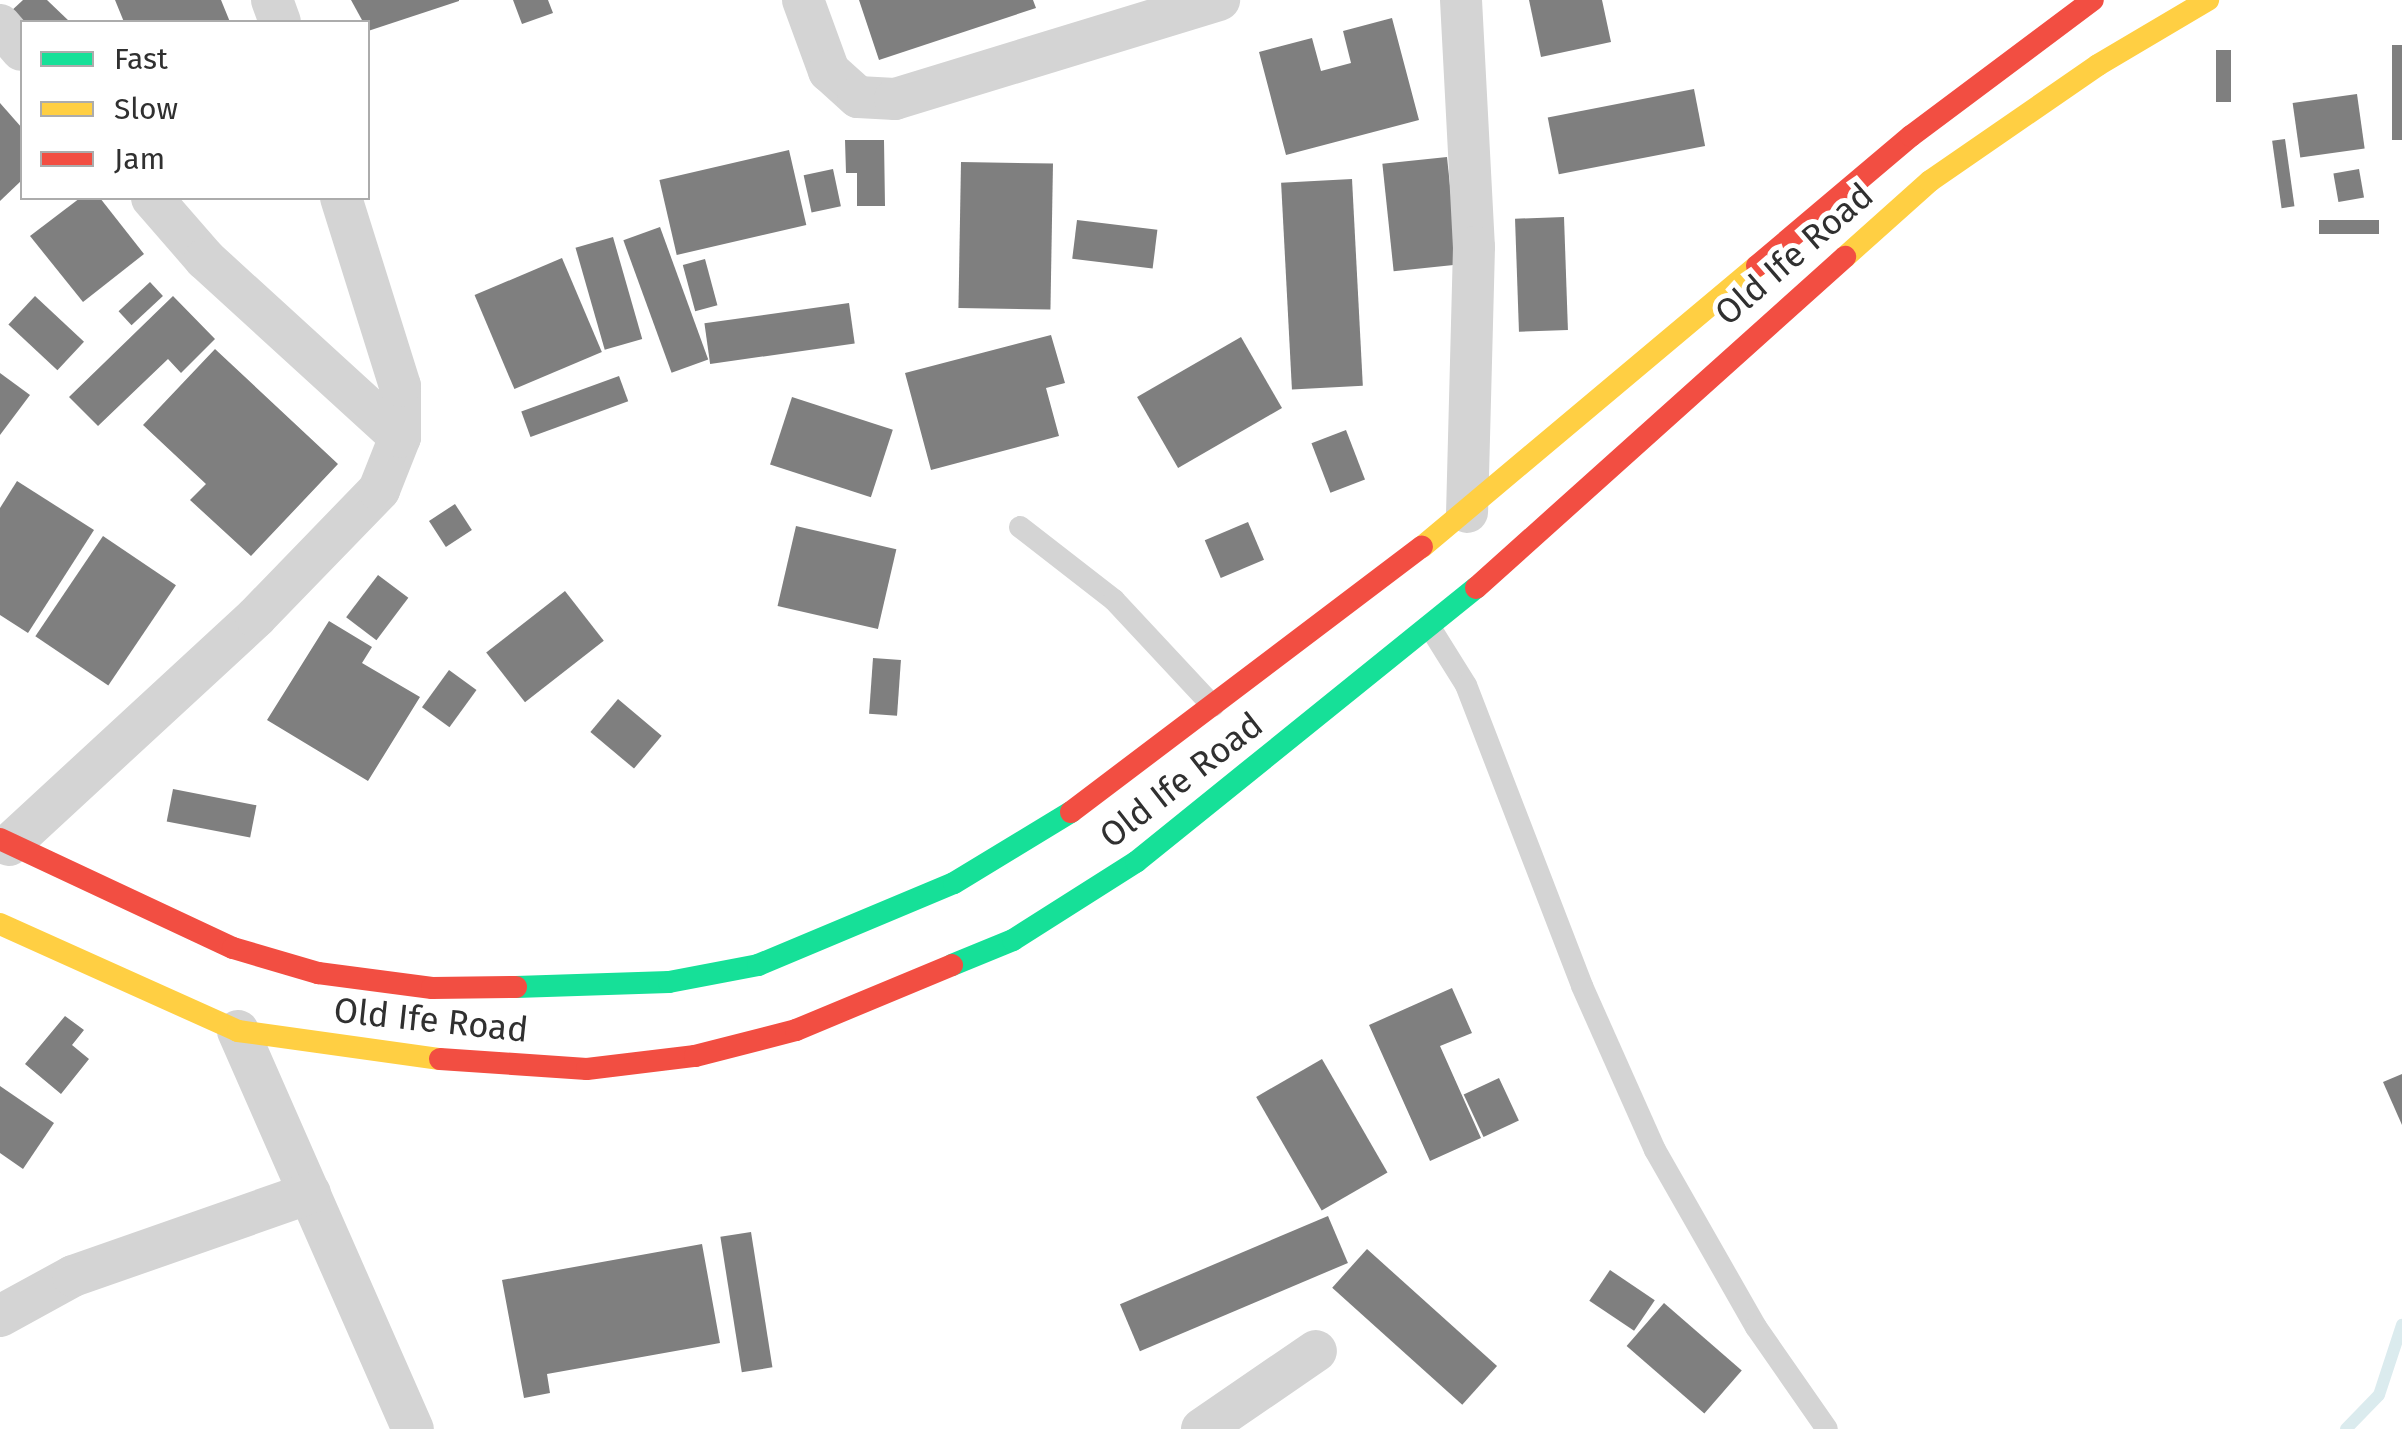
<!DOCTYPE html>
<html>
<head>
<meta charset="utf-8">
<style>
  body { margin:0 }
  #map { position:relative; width:2402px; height:1429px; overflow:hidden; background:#fff; font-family:"Fira Sans",sans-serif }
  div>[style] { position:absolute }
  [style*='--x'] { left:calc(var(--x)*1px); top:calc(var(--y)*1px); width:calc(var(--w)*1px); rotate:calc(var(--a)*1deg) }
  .stream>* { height:12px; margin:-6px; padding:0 6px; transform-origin:6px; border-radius:6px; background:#dbebee }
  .building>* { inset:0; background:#7f7f7f; transform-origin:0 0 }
  .lane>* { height:22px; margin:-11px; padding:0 11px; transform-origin:11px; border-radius:11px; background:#d4d4d4 }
  .street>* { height:42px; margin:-21px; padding:0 21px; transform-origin:21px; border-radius:21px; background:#d4d4d4 }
  .fast>* { height:22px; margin:-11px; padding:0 11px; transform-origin:11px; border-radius:11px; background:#16e098 }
  .slow>* { height:22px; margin:-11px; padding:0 11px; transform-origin:11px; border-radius:11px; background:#ffcf43 }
  .jam>* { height:22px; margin:-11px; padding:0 11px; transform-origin:11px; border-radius:11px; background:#f24e42 }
  span { translate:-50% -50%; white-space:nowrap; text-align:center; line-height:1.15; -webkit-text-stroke:10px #fff; paint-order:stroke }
  .street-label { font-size:35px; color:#303030 }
  .legend { position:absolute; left:20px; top:20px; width:350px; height:180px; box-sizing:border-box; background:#fff; border:2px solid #acacac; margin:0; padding:12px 18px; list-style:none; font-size:30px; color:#303030 }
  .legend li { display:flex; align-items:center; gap:20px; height:50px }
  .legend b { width:50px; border:2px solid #acacac }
</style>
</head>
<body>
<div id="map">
  <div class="stream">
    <div style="--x:2346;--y:1429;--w:47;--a:-45.9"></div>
    <div style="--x:2379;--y:1395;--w:74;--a:-71.8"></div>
  </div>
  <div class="building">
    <div style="clip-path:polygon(23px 0,47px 0,70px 22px,22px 22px,9px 13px)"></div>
    <div style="clip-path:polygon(115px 0,221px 0,230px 22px,124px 22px)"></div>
    <div style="clip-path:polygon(351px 0,459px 0,459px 1px,368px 31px)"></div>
    <div style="clip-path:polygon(513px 0,548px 0,553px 13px,522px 24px)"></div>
    <div style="clip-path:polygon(859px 0,1033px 0,1036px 8px,879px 60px)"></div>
    <div style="clip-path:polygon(1529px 0,1602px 0,1611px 42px,1541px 57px)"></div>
    <div style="clip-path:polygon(1392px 18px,1419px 120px,1286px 155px,1259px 52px,1312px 38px,1321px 71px,1351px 63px,1343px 31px)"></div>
    <div style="left:2392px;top:45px;width:10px;height:95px"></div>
    <div style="left:2216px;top:50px;width:15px;height:52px"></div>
    <div style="left:1694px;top:89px;width:58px;height:149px;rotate:79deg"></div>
    <div style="left:2357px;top:94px;width:55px;height:65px;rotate:82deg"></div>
    <div style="clip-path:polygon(0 103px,22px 128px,22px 180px,0 201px)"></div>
    <div style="left:2285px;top:139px;width:68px;height:13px;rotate:82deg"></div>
    <div style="clip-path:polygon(845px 140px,884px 140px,885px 206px,857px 206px,857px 173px,846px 173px)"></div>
    <div style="left:789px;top:150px;width:77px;height:133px;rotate:77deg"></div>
    <div style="left:1447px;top:157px;width:108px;height:65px;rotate:84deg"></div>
    <div style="left:961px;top:162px;width:92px;height:146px;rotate:1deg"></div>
    <div style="left:833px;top:169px;width:38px;height:30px;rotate:78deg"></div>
    <div style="left:2359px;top:169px;width:29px;height:26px;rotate:80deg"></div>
    <div style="left:1352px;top:179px;width:207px;height:71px;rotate:87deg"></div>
    <div style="clip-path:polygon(80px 198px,100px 198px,144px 254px,83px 302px,30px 236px)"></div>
    <div style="left:1564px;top:217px;width:113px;height:49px;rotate:88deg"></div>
    <div style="left:1077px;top:220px;width:81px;height:39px;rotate:7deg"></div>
    <div style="left:2319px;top:220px;width:60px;height:14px"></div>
    <div style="left:660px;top:227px;width:141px;height:39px;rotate:70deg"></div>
    <div style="left:613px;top:237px;width:106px;height:39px;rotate:74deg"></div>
    <div style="left:562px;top:258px;width:102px;height:95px;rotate:67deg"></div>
    <div style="left:705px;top:259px;width:48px;height:23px;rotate:75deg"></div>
    <div style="left:150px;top:282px;width:19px;height:43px;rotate:47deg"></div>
    <div style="left:35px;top:296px;width:67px;height:39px;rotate:43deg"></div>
    <div style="clip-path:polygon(173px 296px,215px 339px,181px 373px,168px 359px,98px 426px,69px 397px)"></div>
    <div style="left:849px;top:303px;width:41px;height:146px;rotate:82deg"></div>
    <div style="clip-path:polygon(1051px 335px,1065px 383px,1046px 388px,1059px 436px,931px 470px,905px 373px)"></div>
    <div style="left:1241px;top:337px;width:82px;height:120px;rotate:60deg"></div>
    <div style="clip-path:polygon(215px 349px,338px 464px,251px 556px,190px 500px,206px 484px,143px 425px)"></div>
    <div style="clip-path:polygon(0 373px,30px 395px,0 435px)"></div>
    <div style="left:619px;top:376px;width:27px;height:104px;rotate:70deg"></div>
    <div style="left:792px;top:397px;width:106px;height:71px;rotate:18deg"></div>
    <div style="left:1346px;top:430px;width:53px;height:37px;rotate:69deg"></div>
    <div style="clip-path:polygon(17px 481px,94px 530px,28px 633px,0 615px,0 508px)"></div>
    <div style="left:455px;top:504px;width:31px;height:31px;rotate:57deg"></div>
    <div style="left:1248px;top:522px;width:41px;height:47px;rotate:67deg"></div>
    <div style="left:796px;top:526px;width:103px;height:82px;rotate:13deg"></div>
    <div style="left:103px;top:536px;width:88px;height:121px;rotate:34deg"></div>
    <div style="left:378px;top:575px;width:38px;height:53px;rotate:37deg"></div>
    <div style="left:565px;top:591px;width:63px;height:100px;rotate:52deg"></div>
    <div style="clip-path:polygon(329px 621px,372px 647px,362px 663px,420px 697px,368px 781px,267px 720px)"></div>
    <div style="left:873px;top:658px;width:28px;height:56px;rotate:4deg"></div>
    <div style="left:449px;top:670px;width:34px;height:46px;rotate:36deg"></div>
    <div style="left:618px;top:699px;width:57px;height:43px;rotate:40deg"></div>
    <div style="left:173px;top:789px;width:85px;height:33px;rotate:11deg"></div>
    <div style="clip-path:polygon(1452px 988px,1472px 1033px,1440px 1046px,1481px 1138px,1430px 1161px,1369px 1025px)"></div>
    <div style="clip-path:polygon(65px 1016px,84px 1030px,72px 1045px,89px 1059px,61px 1094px,25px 1064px)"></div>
    <div style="left:1322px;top:1059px;width:131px;height:76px;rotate:60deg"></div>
    <div style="clip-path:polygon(2402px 1074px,2402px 1125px,2383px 1082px)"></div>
    <div style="left:1499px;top:1078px;width:47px;height:39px;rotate:65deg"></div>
    <div style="clip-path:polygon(0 1086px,54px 1123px,23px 1169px,0 1153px)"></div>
    <div style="left:1328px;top:1216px;width:51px;height:226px;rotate:67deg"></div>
    <div style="left:751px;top:1232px;width:137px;height:31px;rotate:81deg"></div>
    <div style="clip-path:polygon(702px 1244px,720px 1343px,547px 1374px,550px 1393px,524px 1398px,502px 1280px)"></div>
    <div style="left:1367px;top:1249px;width:175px;height:52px;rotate:42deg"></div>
    <div style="left:1610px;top:1270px;width:54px;height:37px;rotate:34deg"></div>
    <div style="left:1664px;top:1303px;width:103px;height:57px;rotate:41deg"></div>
  </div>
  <div class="lane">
    <div style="--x:1020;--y:527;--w:119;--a:37.8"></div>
    <div style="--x:1114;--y:600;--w:145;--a:47"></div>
    <div style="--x:1431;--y:629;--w:66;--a:58"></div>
    <div style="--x:1466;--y:685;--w:323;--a:68.9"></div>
    <div style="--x:1582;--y:986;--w:180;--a:66"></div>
    <div style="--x:1655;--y:1150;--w:204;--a:60.3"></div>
    <div style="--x:1756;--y:1327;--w:124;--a:55.2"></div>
  </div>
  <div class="street">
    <div style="--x:272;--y:0;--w:23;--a:70"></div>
    <div style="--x:803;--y:0;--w:76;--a:69.9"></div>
    <div style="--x:829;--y:71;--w:39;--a:42"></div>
    <div style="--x:858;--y:97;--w:37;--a:3"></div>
    <div style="--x:895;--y:99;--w:339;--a:-17"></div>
    <div style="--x:1461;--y:0;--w:247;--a:87"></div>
    <div style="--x:1474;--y:247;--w:265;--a:91.5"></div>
    <div style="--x:0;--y:25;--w:33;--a:49"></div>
    <div style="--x:152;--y:198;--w:81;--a:49"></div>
    <div style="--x:205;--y:259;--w:264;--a:42.4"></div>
    <div style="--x:9;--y:845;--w:336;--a:-42.7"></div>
    <div style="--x:256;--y:617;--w:177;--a:-45.9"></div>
    <div style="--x:379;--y:490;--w:57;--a:-68.4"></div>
    <div style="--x:400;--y:437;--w:51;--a:-90"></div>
    <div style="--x:400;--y:386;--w:197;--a:-107.4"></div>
    <div style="--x:238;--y:1031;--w:435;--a:66.3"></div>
    <div style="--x:0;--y:1316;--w:83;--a:-28.7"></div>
    <div style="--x:73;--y:1276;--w:251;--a:-19.3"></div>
    <div style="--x:1202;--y:1429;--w:138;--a:-34.4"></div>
  </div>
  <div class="fast">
    <div style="--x:952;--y:965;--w:66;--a:-22.3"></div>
    <div style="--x:1013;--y:940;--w:146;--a:-32.4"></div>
    <div style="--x:1136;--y:862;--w:437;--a:-38.9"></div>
    <div style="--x:516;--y:987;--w:153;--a:-1.9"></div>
    <div style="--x:669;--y:982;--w:91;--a:-10.8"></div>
    <div style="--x:758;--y:965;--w:212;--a:-22.7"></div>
    <div style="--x:954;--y:883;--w:137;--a:-31.3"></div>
  </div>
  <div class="slow">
    <div style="--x:1845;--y:257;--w:114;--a:-41.8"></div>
    <div style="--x:1930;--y:181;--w:204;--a:-34.6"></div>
    <div style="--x:2098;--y:65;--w:128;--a:-30.6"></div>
    <div style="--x:1422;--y:547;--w:437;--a:-40"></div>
    <div style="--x:0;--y:924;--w:261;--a:24.2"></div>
    <div style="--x:238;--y:1031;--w:204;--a:7.9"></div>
  </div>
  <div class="jam">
    <div style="--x:1757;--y:266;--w:202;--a:-40.2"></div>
    <div style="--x:1911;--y:136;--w:227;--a:-36.8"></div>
    <div style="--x:1476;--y:588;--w:496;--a:-41.9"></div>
    <div style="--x:1071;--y:812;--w:440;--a:-37.1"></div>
    <div style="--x:0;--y:839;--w:257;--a:25.1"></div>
    <div style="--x:233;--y:948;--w:89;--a:16.4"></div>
    <div style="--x:318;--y:973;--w:115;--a:7.5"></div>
    <div style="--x:432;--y:988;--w:84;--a:-0.7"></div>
    <div style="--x:440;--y:1059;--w:147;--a:3.9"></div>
    <div style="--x:587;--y:1069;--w:109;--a:-6.9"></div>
    <div style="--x:695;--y:1056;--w:104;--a:-14.4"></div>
    <div style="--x:796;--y:1030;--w:169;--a:-22.6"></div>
  </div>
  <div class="street-label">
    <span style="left:1794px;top:254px;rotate:-41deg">Old Ife Road</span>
    <span style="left:1181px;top:780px;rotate:-38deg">Old Ife Road</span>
    <span style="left:431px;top:1020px;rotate:6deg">Old Ife Road</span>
  </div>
  <ul class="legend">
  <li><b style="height:12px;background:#16e098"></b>Fast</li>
  <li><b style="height:12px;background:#ffcf43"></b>Slow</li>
  <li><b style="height:12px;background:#f24e42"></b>Jam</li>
  </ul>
</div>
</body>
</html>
